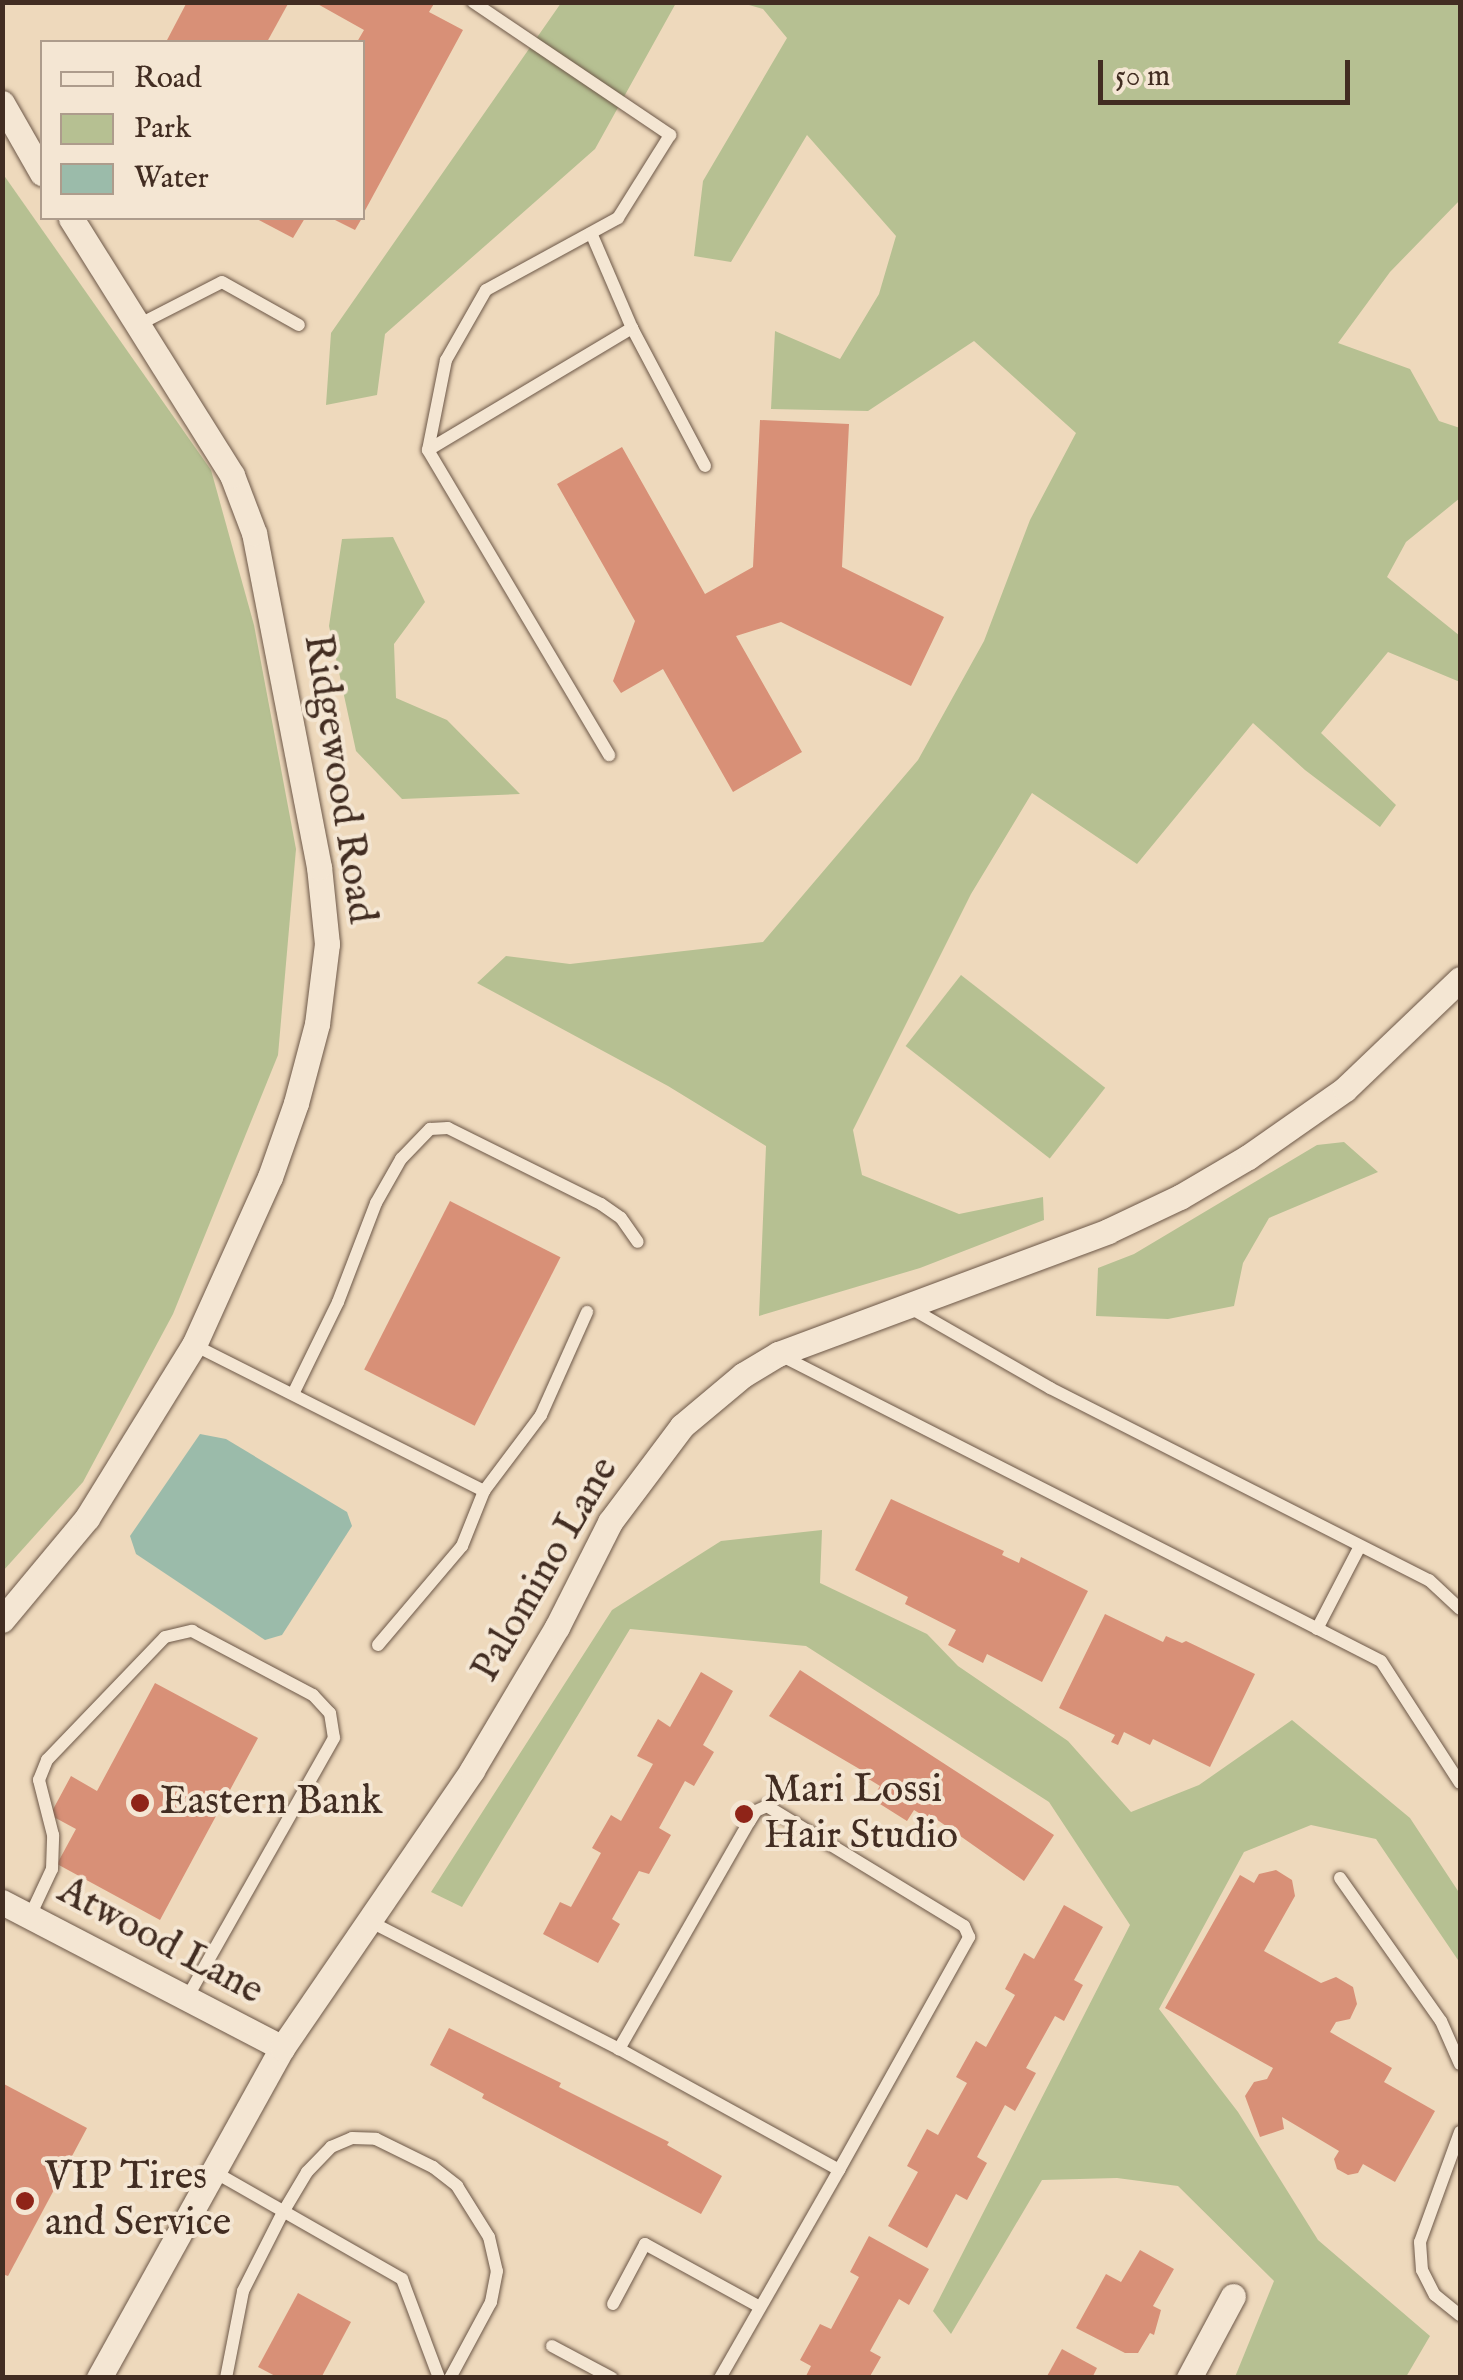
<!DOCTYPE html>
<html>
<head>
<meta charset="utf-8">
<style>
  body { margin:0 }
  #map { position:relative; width:1463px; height:2380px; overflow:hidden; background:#eed9bc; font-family:"IM FELL English",serif }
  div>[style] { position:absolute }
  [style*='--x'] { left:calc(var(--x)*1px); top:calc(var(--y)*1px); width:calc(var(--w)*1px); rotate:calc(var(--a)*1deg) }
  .green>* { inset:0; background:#b6c092; transform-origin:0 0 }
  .water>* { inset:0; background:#9bbbaa }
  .building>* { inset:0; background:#d89077; transform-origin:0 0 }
  .roads { filter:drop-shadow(0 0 2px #6d5848) drop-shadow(0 0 2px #6d5848) }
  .lane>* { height:12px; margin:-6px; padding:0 6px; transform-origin:6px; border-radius:6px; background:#f4e6d3 }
  .street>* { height:25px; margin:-12.5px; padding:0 12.5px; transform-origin:12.5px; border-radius:12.5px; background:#f4e6d3 }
  .dots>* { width:28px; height:28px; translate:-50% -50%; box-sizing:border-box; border:5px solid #f4e6d3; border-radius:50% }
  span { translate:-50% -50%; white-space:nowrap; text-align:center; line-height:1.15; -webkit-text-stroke:8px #f4e6d3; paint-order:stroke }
  .street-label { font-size:40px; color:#422d22 }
  .poi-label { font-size:40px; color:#422d22 }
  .left { translate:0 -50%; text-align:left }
  .frame { position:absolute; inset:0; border:5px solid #422d22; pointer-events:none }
  .legend { position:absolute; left:40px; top:40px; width:325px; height:180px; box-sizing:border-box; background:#f4e6d3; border:2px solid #ad9c8c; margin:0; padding:12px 18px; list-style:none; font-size:30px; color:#422d22 }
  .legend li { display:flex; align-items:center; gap:20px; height:50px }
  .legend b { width:50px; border:2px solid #ad9c8c }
  .scale { position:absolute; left:1098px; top:60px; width:252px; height:45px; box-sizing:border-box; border:5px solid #422d22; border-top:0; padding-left:12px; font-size:30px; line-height:35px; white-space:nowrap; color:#422d22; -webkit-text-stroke:8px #f4e6d3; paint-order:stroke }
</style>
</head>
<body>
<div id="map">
  <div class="green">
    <div style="clip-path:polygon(561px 3px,676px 3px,595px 149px,385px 334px,377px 395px,326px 405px,331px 333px)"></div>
    <div style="clip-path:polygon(742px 3px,1460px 3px,1460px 200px,1390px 272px,1338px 343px,1410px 369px,1439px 421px,1460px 428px,1460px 498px,1406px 542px,1387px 577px,1460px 636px,1460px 682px,1388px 652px,1321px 733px,1396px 805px,1380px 827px,1305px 770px,1253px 723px,1137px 864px,1032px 793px,971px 894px,853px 1130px,862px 1175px,959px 1214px,1043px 1197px,1044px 1220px,920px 1268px,759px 1316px,766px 1146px,668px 1086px,477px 983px,506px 956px,570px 964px,763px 942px,918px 760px,984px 641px,1030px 520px,1076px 433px,974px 341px,868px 411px,771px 409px,775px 331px,840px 359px,879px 294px,896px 236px,807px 135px,731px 262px,694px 256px,703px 181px,787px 38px,763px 9px)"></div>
    <div style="clip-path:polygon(3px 174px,211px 470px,254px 625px,296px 849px,278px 1055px,173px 1314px,83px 1482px,3px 1571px)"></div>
    <div style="clip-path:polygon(393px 537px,425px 602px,394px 644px,396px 698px,447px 720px,520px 794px,402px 799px,356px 751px,329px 626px,342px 539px)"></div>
    <div style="left:961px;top:975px;width:183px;height:90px;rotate:38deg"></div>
    <div style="clip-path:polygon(1344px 1142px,1378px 1172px,1269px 1218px,1243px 1263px,1234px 1306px,1168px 1319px,1096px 1316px,1098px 1268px,1134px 1254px,1317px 1145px)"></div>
    <div style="clip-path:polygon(822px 1530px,820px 1583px,927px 1634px,958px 1666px,1068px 1741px,1131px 1812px,1199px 1785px,1292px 1720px,1410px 1818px,1460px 1894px,1460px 1963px,1376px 1839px,1311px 1825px,1244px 1852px,1159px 2009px,1238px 2112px,1318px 2240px,1430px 2336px,1406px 2377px,1235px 2377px,1274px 2281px,1178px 2186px,1117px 2178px,1042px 2180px,951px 2334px,933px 2311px,1130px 1925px,1049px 1802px,806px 1646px,630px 1629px,462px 1907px,431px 1892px,612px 1610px,721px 1541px)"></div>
  </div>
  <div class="water">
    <div style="clip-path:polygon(200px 1434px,226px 1439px,347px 1512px,352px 1526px,282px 1635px,265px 1640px,136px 1554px,130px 1536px)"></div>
  </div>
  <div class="building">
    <div style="clip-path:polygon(187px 2px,289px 2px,267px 42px,166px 42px)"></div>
    <div style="clip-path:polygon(314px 2px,435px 2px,429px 12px,463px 30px,362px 216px,362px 42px,357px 42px,364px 30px)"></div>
    <div style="clip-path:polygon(255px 218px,305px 218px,293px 238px)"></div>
    <div style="clip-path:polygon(331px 218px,362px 218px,355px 230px)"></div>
    <div style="clip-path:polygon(760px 420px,849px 424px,842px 567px,944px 617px,911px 686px,781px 622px,736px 636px,802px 752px,733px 792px,663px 669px,621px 693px,613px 681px,635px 621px,557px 484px,622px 447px,705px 594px,753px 567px)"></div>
    <div style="left:450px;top:1201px;width:124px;height:189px;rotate:27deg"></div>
    <div style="clip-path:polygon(891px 1499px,1004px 1551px,1002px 1555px,1019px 1563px,1021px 1557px,1088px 1591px,1042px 1682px,987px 1654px,983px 1663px,948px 1645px,956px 1630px,905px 1604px,908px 1597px,855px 1570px)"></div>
    <div style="clip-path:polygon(1105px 1614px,1163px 1642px,1166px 1636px,1182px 1643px,1186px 1641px,1255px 1674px,1210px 1767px,1153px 1739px,1150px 1745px,1124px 1732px,1118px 1745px,1111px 1742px,1115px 1735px,1059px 1708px)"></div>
    <div style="clip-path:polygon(800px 1670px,1054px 1835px,1024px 1881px,929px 1814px,927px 1818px,914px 1810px,907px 1821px,872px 1799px,880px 1786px,867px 1778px,868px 1774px,769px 1716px)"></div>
    <div style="clip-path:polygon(701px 1672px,733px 1691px,703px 1745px,714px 1752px,694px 1786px,685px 1781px,659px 1828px,671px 1835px,649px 1874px,639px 1871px,612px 1919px,620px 1924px,598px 1963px,543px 1934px,560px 1902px,571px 1907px,601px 1853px,592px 1848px,611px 1815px,621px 1821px,653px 1764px,637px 1756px,658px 1719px,670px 1727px)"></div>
    <div style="clip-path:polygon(155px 1683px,258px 1738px,160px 1920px,57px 1864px,76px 1829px,50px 1815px,71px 1776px,97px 1791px)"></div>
    <div style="clip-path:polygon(1276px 1870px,1292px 1880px,1295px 1896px,1264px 1951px,1321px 1983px,1336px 1977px,1353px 1987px,1357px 2004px,1350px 2019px,1336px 2022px,1330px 2032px,1392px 2068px,1384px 2082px,1435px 2111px,1395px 2182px,1363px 2164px,1358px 2173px,1348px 2175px,1337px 2169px,1334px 2159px,1339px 2151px,1282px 2117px,1284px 2129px,1260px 2137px,1245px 2096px,1254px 2082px,1267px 2079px,1273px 2068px,1165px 2008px,1240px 1875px,1254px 1883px,1259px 1874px)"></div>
    <div style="clip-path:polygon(1064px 1905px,1103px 1927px,1074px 1980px,1083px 1985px,1064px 2021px,1055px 2016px,1026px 2068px,1036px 2073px,1015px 2111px,1005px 2105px,977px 2157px,987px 2163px,967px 2200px,956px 2194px,927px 2248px,888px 2226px,918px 2172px,907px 2166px,927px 2129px,938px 2135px,967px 2083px,956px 2077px,976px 2041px,986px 2047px,1015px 1995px,1005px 1989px,1024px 1953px,1034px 1959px)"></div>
    <div style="clip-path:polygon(449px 2028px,561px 2083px,559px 2087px,669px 2142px,667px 2145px,722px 2176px,701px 2214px,482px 2098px,484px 2094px,430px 2065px)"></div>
    <div style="clip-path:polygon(2px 2083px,87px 2128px,8px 2276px,2px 2274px)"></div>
    <div style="clip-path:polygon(869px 2236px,929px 2269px,909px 2305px,899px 2299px,870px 2351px,881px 2357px,869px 2378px,805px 2378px,811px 2366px,800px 2360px,820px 2324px,831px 2329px,859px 2277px,850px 2272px)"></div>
    <div style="clip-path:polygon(1140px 2250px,1174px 2269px,1153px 2306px,1161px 2310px,1154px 2335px,1150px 2333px,1138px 2353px,1125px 2353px,1076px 2328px,1106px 2274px,1121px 2282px)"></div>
    <div style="clip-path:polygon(298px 2293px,351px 2322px,321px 2378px,279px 2378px,258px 2367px)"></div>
    <div style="clip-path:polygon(1062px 2349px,1097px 2368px,1092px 2378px,1046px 2378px)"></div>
  </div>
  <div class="roads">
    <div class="lane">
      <div style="--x:473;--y:2;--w:238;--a:34"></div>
      <div style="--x:670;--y:135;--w:98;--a:122.1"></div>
      <div style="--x:618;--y:218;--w:150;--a:151.4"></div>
      <div style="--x:486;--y:290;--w:81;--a:119.7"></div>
      <div style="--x:446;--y:360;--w:92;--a:101.3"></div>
      <div style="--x:428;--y:450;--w:355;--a:59.3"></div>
      <div style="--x:138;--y:325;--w:94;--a:-27.1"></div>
      <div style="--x:222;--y:282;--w:88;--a:29.2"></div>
      <div style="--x:632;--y:328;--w:156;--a:62.1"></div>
      <div style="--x:428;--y:450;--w:238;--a:-30.9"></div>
      <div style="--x:632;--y:328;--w:103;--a:-113.3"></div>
      <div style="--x:907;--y:1306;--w:165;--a:29.8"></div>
      <div style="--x:1050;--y:1388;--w:425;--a:26.9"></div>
      <div style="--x:1429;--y:1580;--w:42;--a:43.1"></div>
      <div style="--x:194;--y:1345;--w:325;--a:26.7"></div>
      <div style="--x:484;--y:1491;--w:95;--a:-53.1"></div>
      <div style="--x:541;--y:1415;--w:113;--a:-65.9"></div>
      <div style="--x:780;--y:1355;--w:674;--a:26.98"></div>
      <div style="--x:1381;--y:1661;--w:145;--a:57.1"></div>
      <div style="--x:294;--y:1392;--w:100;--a:-63.9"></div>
      <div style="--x:338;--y:1302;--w:106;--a:-69"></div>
      <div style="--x:376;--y:1203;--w:51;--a:-60.4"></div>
      <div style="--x:401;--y:1159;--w:42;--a:-46"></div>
      <div style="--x:430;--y:1129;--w:18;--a:-3"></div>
      <div style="--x:448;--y:1128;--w:171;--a:26.4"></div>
      <div style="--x:601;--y:1204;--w:24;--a:35"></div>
      <div style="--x:621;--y:1218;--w:29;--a:55"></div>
      <div style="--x:1317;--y:1629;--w:93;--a:-62.6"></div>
      <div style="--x:378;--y:1645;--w:130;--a:-49.7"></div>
      <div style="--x:462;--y:1546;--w:59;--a:-68.2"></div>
      <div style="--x:1340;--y:1878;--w:175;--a:54.8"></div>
      <div style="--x:1441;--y:2021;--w:47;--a:66.2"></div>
      <div style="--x:30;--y:1916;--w:52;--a:-64.9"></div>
      <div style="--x:52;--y:1869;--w:34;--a:-88"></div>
      <div style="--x:53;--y:1835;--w:57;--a:-104.3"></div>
      <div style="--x:39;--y:1780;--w:22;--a:-68"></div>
      <div style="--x:47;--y:1760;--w:170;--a:-46.2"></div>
      <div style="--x:165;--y:1637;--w:28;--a:-13"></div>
      <div style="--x:192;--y:1631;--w:137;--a:27.9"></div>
      <div style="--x:313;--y:1695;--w:25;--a:47"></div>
      <div style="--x:330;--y:1713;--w:25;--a:81"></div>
      <div style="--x:334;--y:1738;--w:299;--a:119.5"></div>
      <div style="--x:367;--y:1920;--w:283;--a:27.1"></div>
      <div style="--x:619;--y:2049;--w:251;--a:28.8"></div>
      <div style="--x:839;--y:2170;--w:267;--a:-60.8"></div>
      <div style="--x:969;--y:1937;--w:12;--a:-114"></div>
      <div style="--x:964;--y:1926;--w:231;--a:-148.7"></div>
      <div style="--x:767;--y:1806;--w:12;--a:156"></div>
      <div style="--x:756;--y:1811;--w:13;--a:122"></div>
      <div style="--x:749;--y:1822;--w:262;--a:119.8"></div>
      <div style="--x:1460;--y:2132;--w:117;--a:110"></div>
      <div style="--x:1420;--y:2242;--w:28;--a:86"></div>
      <div style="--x:1422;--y:2270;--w:28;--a:63"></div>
      <div style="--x:1435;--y:2295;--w:32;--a:39"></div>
      <div style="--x:211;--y:2170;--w:220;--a:29.7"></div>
      <div style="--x:402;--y:2279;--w:106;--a:69.5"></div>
      <div style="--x:613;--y:2304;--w:68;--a:-61.9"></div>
      <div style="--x:645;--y:2244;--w:131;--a:28.7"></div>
      <div style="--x:552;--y:2346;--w:68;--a:28.1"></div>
      <div style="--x:226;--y:2378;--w:89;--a:-78.9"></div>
      <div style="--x:243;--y:2291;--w:86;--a:-63.1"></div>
      <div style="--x:282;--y:2214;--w:49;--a:-59.2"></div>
      <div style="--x:307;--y:2172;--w:35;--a:-46"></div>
      <div style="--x:331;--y:2147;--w:23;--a:-23"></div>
      <div style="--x:352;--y:2138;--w:24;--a:2"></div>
      <div style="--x:376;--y:2139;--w:64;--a:26.2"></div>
      <div style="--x:433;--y:2167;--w:31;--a:38"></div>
      <div style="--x:457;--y:2186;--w:60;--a:57.9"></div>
      <div style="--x:489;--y:2237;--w:35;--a:77"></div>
      <div style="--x:497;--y:2271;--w:32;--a:101"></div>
      <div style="--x:491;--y:2302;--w:86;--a:118.3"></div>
      <div style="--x:720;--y:2378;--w:240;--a:-60.2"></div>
    </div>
    <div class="street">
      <div style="--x:2;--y:103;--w:81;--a:60.3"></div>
      <div style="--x:2;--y:1620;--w:133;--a:-50.2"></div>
      <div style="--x:87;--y:1518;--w:203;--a:-58.3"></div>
      <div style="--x:194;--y:1345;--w:184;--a:-65.7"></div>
      <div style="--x:270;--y:1177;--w:78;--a:-70.6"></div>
      <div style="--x:296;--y:1103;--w:82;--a:-75.1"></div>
      <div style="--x:317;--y:1024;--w:81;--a:-82.9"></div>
      <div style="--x:327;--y:944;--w:77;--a:-95.9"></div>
      <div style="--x:319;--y:867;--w:340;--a:-101"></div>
      <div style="--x:254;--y:533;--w:62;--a:-110.8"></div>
      <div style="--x:232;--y:475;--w:303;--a:-122.1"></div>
      <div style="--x:2;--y:1902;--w:316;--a:27.5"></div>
      <div style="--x:99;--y:2378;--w:377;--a:-61"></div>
      <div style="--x:282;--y:2048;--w:337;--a:-55.6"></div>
      <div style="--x:472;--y:1770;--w:166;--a:-59.3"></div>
      <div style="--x:557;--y:1627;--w:118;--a:-63.2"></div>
      <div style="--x:610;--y:1522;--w:120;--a:-53.1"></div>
      <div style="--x:682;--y:1426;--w:80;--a:-39.9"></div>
      <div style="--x:743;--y:1375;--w:41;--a:-31"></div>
      <div style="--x:778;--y:1354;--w:352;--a:-20.4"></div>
      <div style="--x:1108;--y:1231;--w:80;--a:-25.3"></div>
      <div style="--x:1180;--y:1197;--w:79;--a:-30.5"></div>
      <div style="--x:1248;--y:1157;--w:118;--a:-35"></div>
      <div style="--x:1345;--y:1089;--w:159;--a:-43.7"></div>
      <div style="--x:1189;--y:2378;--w:93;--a:-61.8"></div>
    </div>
  </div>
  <div class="dots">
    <div style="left:140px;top:1803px;background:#8f2418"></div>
    <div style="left:744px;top:1814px;background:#8f2418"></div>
    <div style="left:25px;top:2201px;background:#8f2418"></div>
  </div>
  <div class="street-label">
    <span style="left:338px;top:779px;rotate:81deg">Ridgewood Road</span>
    <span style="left:546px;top:1570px;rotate:-60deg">Palomino Lane</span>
    <span style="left:160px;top:1942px;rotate:28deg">Atwood Lane</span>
  </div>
  <div class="poi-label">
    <span class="left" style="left:764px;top:1814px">Mari Lossi<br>Hair Studio</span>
    <span class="left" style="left:160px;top:1803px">Eastern Bank</span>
    <span class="left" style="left:45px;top:2201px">VIP Tires<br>and Service</span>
  </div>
  <div class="frame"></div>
  <ul class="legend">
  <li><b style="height:12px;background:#f4e6d3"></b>Road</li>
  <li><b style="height:28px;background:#b6c092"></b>Park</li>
  <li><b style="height:28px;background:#9bbbaa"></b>Water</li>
  </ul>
  <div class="scale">50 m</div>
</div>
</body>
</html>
